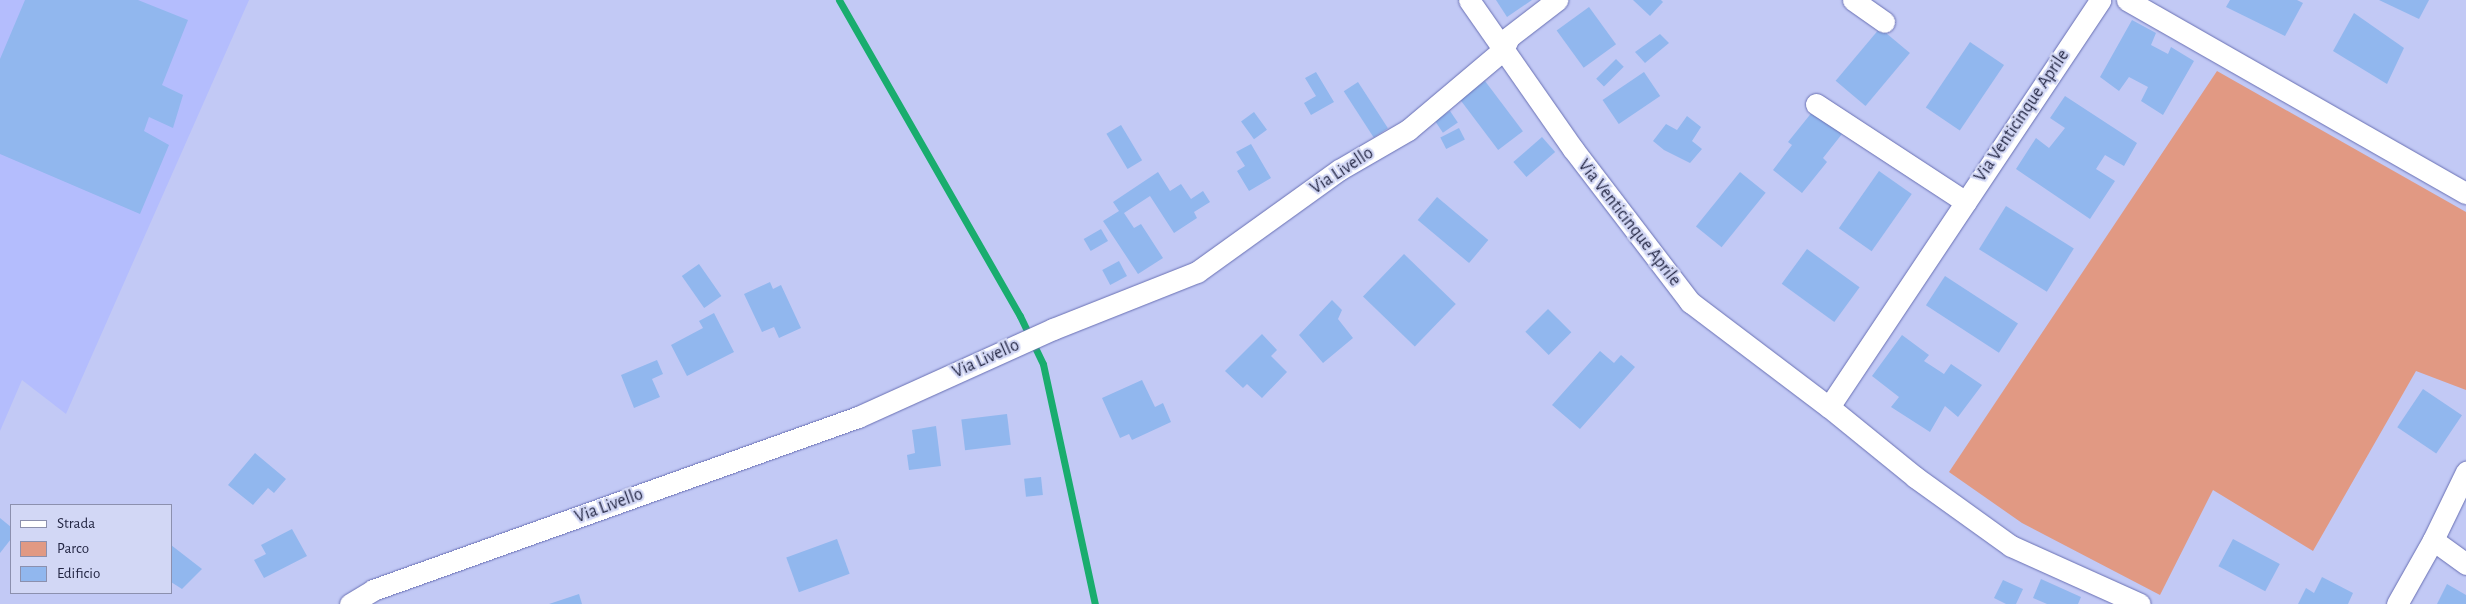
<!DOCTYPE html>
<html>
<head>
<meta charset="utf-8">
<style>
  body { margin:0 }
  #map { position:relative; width:2466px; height:604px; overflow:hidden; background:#c2c9f5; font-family:"Alegreya Sans",sans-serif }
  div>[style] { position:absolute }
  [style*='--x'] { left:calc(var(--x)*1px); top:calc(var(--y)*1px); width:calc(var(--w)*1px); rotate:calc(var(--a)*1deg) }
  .built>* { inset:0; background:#b4bdfd }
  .green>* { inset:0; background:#e19983 }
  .stream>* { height:7px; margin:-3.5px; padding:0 3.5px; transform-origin:3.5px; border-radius:3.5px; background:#19ad6e }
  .building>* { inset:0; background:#91b7ee; transform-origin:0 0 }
  .roads { filter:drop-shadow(0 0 1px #686fb3) drop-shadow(0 0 1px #686fb3) }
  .minor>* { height:21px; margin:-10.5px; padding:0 10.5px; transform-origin:10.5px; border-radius:10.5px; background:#fff }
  span { translate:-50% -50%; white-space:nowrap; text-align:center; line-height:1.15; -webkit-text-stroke:4.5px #d2d7f5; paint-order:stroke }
  .street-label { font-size:18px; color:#232643 }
  .legend { position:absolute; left:10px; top:504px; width:162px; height:90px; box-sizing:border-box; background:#d2d7f5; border:1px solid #8c90ae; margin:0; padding:6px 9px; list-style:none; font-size:15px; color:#232643 }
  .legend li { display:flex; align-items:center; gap:10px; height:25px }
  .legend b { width:25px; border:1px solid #8c90ae }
</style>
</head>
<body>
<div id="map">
  <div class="built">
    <div style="clip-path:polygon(0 0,249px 0,66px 414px,22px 380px,0 431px)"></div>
  </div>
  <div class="green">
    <div style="clip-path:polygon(2217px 71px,2466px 212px,2466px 390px,2416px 371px,2313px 551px,2213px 490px,2160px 595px,2022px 523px,1949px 472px)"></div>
  </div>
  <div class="stream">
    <div style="--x:839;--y:0;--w:364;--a:60.2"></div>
    <div style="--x:1020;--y:316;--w:53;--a:64.4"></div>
    <div style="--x:1043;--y:364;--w:246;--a:77.8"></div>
  </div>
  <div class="building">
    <div style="clip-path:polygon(25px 0,138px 0,188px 20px,162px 85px,183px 95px,173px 128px,149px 117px,144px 131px,169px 145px,140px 214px,0 154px,0 59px)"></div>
    <div style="clip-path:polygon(1496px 0,1532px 0,1507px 17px)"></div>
    <div style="clip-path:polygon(1633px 0,1661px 0,1663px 2px,1650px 16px)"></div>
    <div style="clip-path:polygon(2230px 0,2297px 0,2303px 3px,2285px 36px,2226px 7px)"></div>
    <div style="clip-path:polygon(2379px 0,2429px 0,2419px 19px)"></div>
    <div style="left:1589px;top:7px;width:46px;height:40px;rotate:54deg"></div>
    <div style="clip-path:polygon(2354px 13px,2404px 48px,2387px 84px,2333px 51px)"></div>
    <div style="clip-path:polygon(2132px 20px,2156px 33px,2151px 45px,2168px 54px,2171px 47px,2194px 61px,2163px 115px,2141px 101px,2148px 87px,2129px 77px,2119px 91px,2100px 77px)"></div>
    <div style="left:1880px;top:28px;width:39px;height:69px;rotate:40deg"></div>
    <div style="clip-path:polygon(1660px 34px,1669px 43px,1645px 63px,1635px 52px)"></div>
    <div style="left:1970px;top:42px;width:41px;height:79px;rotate:34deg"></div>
    <div style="left:1616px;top:59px;width:11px;height:28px;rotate:45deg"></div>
    <div style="clip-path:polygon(1316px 72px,1334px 102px,1311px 115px,1304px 103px,1316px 96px,1305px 78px)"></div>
    <div style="left:1644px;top:72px;width:29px;height:50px;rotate:56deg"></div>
    <div style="left:1485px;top:81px;width:63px;height:31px;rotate:53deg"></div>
    <div style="left:1358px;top:82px;width:55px;height:17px;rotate:57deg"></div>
    <div style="clip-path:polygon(2065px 96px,2137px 143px,2124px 166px,2105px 155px,2096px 169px,2115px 181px,2090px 219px,2016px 169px,2036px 138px,2049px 148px,2065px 128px,2050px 118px)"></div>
    <div style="left:1450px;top:111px;width:14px;height:18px;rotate:56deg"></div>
    <div style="clip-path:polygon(1813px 111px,1842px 134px,1823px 158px,1827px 162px,1802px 193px,1773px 170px,1792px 145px,1788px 142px)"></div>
    <div style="left:1254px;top:112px;width:22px;height:16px;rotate:54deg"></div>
    <div style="clip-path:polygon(1687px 116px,1701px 127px,1692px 141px,1702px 149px,1690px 163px,1664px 150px,1653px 141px,1666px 124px,1677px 130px)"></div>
    <div style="left:1121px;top:125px;width:41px;height:17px;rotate:59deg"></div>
    <div style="left:1459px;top:128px;width:13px;height:21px;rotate:63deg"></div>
    <div style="left:1542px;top:137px;width:20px;height:38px;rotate:49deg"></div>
    <div style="clip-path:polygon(1251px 144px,1271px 178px,1249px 191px,1237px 171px,1245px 166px,1236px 152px)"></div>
    <div style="left:1879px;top:171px;width:40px;height:70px;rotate:35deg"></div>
    <div style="clip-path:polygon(1158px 172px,1170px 191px,1181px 184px,1191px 199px,1203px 191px,1210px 202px,1194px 212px,1197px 218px,1174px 233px,1150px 196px,1124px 213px,1134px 228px,1141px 224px,1163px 258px,1138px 274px,1103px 221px,1119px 211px,1113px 202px)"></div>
    <div style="left:1740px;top:172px;width:33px;height:70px;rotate:39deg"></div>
    <div style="left:1437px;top:197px;width:67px;height:30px;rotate:40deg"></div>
    <div style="left:2006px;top:206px;width:80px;height:51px;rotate:32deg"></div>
    <div style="left:1101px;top:229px;width:14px;height:20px;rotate:60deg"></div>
    <div style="left:1807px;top:249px;width:65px;height:43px;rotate:36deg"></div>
    <div style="left:1404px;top:254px;width:72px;height:59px;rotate:44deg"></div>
    <div style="left:1119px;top:261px;width:17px;height:19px;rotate:62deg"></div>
    <div style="left:699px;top:264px;width:39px;height:21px;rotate:55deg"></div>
    <div style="left:1945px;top:276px;width:87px;height:35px;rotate:33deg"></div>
    <div style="clip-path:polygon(770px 282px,773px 289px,781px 285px,801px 328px,779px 338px,774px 327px,762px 332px,744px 294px)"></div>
    <div style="clip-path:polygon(1332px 300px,1342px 310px,1338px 319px,1353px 338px,1323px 363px,1299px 335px)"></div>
    <div style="left:1548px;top:309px;width:33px;height:32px;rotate:45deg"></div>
    <div style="clip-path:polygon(714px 313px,734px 352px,687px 376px,671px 345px,703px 328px,699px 321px)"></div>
    <div style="clip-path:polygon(1262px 334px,1277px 350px,1271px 356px,1287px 372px,1262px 398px,1247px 384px,1243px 388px,1225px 371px)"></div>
    <div style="clip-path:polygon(1902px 335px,1929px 355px,1924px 361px,1944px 374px,1951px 364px,1982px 385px,1958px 417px,1945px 406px,1930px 432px,1891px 407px,1899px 397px,1872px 376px)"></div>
    <div style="clip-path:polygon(1600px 351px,1614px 363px,1621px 355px,1635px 367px,1580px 429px,1552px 405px)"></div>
    <div style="clip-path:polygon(657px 360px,663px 374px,652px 379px,660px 397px,634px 408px,621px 375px)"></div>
    <div style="clip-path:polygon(1142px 380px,1155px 407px,1163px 403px,1171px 422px,1132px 440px,1129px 434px,1120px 438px,1102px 398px)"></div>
    <div style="left:2423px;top:389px;width:47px;height:46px;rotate:34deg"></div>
    <div style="left:1007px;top:414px;width:31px;height:46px;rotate:83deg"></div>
    <div style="clip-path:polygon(936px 426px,941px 466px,909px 470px,907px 455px,915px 453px,912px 430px)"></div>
    <div style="clip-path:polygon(255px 453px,286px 479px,274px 493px,268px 488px,253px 505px,228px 485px)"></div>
    <div style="left:1041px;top:477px;width:18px;height:17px;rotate:84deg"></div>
    <div style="clip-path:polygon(0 518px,11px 527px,11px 539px,0 553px)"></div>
    <div style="clip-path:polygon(292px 529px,307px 556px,264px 578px,254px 560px,266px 554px,261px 545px)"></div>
    <div style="left:837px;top:539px;width:37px;height:54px;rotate:70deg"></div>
    <div style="left:2233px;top:539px;width:53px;height:31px;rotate:28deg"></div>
    <div style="clip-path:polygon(171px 545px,202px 569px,182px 589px,171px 582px)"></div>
    <div style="clip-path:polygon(2322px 577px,2353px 593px,2348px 604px,2298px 604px,2306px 588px,2314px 593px)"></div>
    <div style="clip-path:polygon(2041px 579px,2081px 597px,2078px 604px,2047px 604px,2033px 598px)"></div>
    <div style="clip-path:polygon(2003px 580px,2023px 589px,2016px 604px,2006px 604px,1994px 598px)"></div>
    <div style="clip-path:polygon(2447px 584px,2466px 595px,2466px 604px,2437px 604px)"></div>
    <div style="clip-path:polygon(579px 594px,582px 604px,549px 604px)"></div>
  </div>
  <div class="roads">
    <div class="minor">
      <div style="--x:1469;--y:0;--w:182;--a:55.1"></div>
      <div style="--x:1573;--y:149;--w:193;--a:52.6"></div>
      <div style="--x:1690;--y:302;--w:174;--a:37.1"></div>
      <div style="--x:1829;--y:407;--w:111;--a:39.1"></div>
      <div style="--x:1915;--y:477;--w:118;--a:35.7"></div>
      <div style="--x:2011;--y:546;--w:141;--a:24.2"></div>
      <div style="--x:1853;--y:0;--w:38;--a:35"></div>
      <div style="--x:2127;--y:0;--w:390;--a:29.7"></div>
      <div style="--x:1816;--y:104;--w:179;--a:33.2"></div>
      <div style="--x:1829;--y:407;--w:489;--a:-56.3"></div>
      <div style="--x:2433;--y:540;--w:41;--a:36"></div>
      <div style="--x:350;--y:604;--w:27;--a:-31"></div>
      <div style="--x:373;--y:590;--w:515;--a:-19.63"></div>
      <div style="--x:858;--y:417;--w:214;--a:-24.3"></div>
      <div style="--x:1053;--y:329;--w:155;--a:-21.6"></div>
      <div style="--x:1197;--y:272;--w:175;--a:-35.7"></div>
      <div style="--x:1339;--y:170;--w:80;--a:-30.1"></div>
      <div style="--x:1408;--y:130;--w:124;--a:-40.1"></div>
      <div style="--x:1503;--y:50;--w:14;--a:-65"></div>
      <div style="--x:1509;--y:37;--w:61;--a:-37.6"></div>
      <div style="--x:2397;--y:604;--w:73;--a:-60.6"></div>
      <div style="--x:2433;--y:540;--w:76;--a:-64.1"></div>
    </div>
  </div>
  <div class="street-label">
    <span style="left:2022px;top:116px;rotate:-56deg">Via Venticinque Aprile</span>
    <span style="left:1342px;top:171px;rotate:-33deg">Via Livello</span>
    <span style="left:1629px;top:223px;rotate:52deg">Via Venticinque Aprile</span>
    <span style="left:986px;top:359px;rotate:-24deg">Via Livello</span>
    <span style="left:609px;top:506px;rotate:-20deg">Via Livello</span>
  </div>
  <ul class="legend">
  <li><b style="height:6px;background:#fff"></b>Strada</li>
  <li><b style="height:14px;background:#e19983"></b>Parco</li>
  <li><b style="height:14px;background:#91b7ee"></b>Edificio</li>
  </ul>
</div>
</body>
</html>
